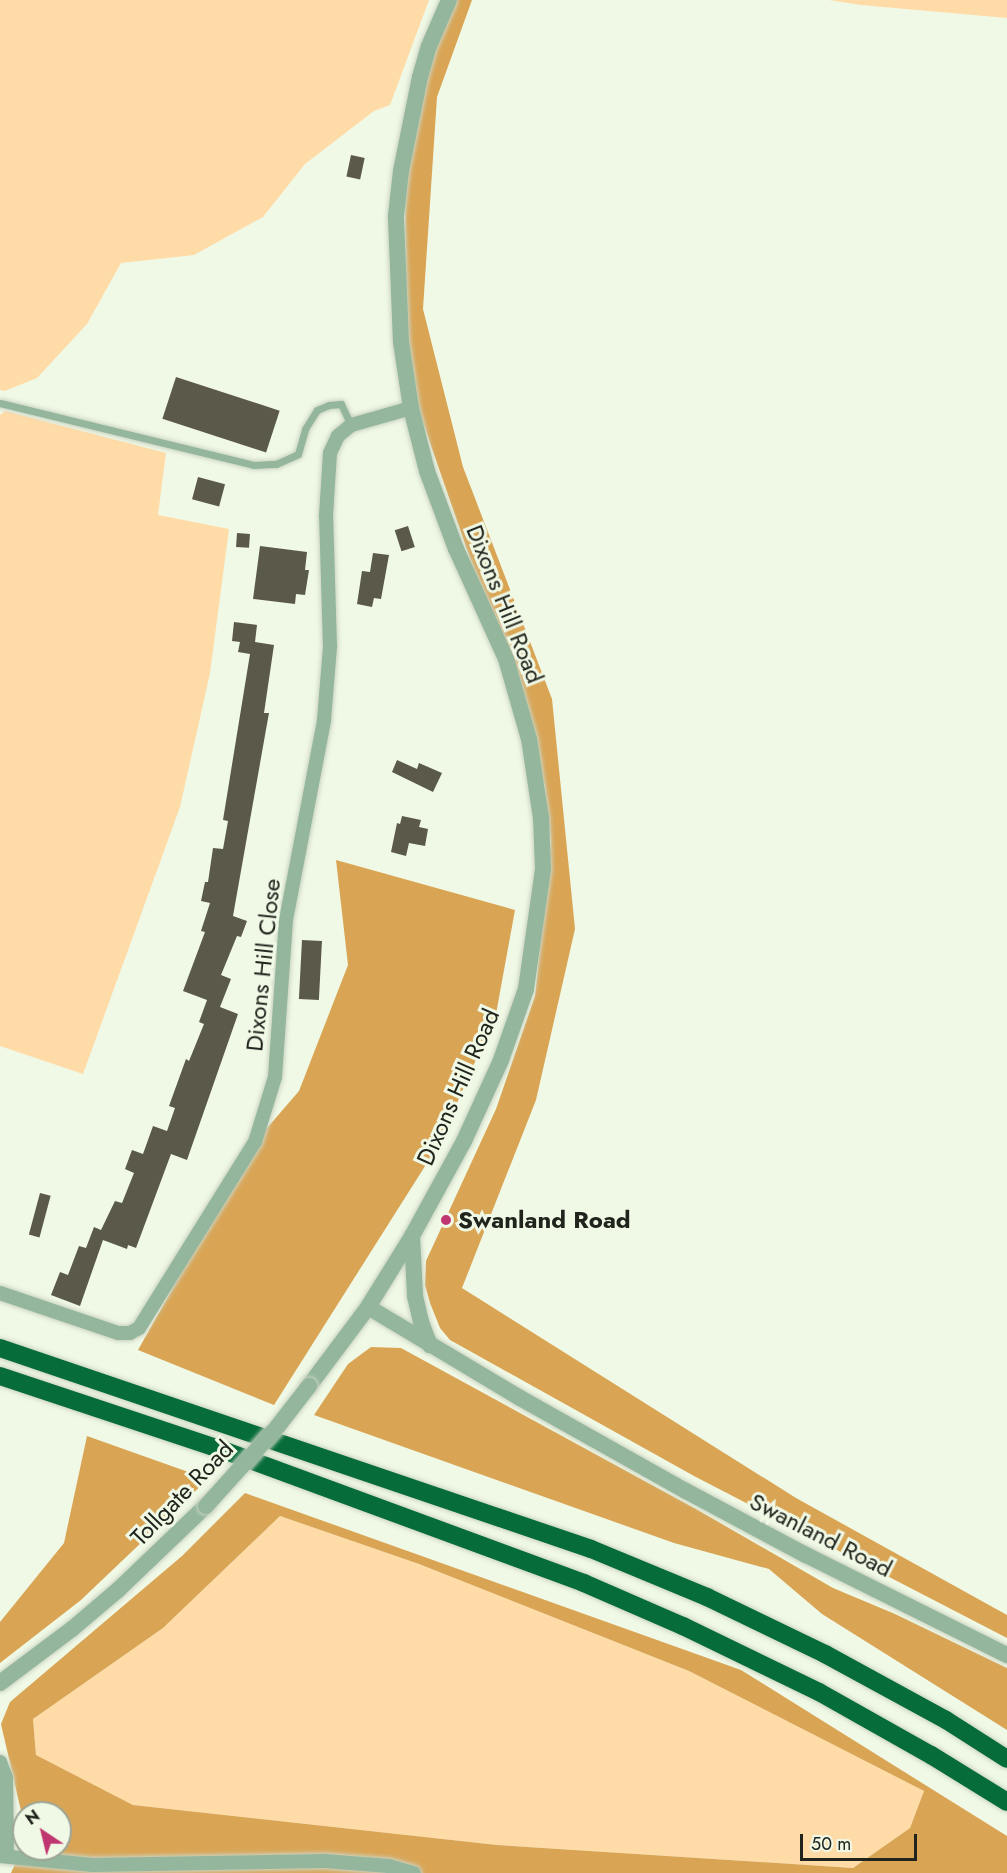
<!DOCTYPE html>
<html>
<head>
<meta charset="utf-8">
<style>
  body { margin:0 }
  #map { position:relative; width:1007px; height:1873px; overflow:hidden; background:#f0f9e6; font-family:Jost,sans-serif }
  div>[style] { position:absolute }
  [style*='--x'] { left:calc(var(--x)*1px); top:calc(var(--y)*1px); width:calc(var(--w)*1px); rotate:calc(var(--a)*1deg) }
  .green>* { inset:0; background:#ffdba7 }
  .forest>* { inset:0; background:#d9a555 }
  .building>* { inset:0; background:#5b5949; transform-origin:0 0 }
  .roads { filter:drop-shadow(0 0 2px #cbd3c2) drop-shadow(0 0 2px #cbd3c2) }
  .service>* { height:7px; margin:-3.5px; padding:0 3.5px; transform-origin:3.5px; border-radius:3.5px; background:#93b69d }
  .minor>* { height:14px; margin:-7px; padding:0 7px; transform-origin:7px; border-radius:7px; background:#93b69d }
  .tertiary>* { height:16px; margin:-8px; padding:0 8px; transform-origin:8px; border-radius:8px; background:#93b69d }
  .motorway>* { height:18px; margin:-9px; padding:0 9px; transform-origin:9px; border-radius:9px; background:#056c3a }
  .bridges { filter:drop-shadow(0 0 2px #cbd3c2) drop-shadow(0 0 2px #cbd3c2) }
  .tertiary-bridge>* { height:16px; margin:-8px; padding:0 8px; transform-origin:8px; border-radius:8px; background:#93b69d }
  .dots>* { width:16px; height:16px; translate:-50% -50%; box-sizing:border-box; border:3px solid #f0f9e6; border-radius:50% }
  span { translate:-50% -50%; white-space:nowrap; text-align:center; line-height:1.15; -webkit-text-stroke:6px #f0f9e6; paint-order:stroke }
  .street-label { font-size:24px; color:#20241d }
  .poi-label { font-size:24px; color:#20241d; font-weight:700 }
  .left { translate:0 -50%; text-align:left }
  .north { position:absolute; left:12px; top:1801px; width:60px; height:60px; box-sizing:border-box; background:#f0f9e6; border:2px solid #9da496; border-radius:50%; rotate:325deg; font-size:16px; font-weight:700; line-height:24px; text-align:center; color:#20241d }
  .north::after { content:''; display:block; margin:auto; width:21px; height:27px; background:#c03670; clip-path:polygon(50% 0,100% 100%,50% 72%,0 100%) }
  .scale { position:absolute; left:800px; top:1834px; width:117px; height:27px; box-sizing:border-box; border:3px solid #20241d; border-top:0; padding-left:8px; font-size:18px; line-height:21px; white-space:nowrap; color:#20241d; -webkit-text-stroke:4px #f0f9e6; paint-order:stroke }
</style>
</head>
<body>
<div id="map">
  <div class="green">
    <div style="clip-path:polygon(0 0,429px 0,390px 105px,374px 111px,305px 164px,263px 217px,194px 255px,121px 263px,87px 324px,37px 378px,5px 391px,0 390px)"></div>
    <div style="clip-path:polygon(829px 0,1007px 0,1007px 18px,861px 5px)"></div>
    <div style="clip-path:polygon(5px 411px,166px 453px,158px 515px,229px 529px,210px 673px,180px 807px,83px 1074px,0 1046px,0 415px)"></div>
    <div style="clip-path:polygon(280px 1516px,419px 1564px,689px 1671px,924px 1791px,910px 1828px,853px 1868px,497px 1845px,133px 1805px,36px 1755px,33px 1719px,163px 1628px)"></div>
  </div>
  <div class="forest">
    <div style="clip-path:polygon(457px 0,472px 0,437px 97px,423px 309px,463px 467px,552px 699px,575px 929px,536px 1100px,462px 1288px,796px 1498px,1007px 1615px,1007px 1638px,694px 1476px,450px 1340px,440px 1328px,430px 1303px,425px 1285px,426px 1261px,496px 1109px,535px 996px,551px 842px,545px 787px,518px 678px,472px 564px,420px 414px,406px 339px,405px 175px,419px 104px,445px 23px)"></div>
    <div style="clip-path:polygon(336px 860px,515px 910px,496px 1014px,439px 1144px,274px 1405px,138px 1350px,255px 1142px,299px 1091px,348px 965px)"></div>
    <div style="clip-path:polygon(371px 1347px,401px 1348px,696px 1509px,833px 1588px,895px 1614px,1007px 1668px,1007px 1730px,822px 1614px,769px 1569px,674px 1543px,314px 1415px,348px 1364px)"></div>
    <div style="clip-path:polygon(87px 1436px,208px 1479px,81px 1600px,0 1663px,0 1622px,64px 1543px)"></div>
    <div style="clip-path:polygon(evenodd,245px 1493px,741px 1670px,1007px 1836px,1007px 1873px,11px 1873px,24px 1844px,24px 1849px,60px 1849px,60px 1813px,24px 1813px,24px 1824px,1px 1724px,10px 1702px,182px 1556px,245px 1493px,280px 1516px,419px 1564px,689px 1671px,924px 1791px,910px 1828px,853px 1868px,497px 1845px,133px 1805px,36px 1755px,33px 1719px,163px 1628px,280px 1516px)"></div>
  </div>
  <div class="building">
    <div style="left:351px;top:155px;width:14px;height:22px;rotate:12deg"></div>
    <div style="left:176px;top:377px;width:109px;height:44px;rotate:18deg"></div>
    <div style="left:198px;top:477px;width:28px;height:23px;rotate:15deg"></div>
    <div style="left:408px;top:526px;width:22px;height:14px;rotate:72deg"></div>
    <div style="left:237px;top:533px;width:13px;height:14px;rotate:4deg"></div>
    <div style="clip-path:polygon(260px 546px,307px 552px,305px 570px,309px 570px,305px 595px,296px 594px,295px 604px,253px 599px)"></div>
    <div style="clip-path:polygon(373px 553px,389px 555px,381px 599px,374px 598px,372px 607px,357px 604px,362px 571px,370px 572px)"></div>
    <div style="clip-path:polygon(234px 622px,257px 625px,255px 642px,274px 645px,264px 713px,269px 713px,267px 724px,233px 916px,247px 921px,241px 937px,237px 936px,221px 975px,231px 979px,220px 1007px,238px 1014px,187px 1160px,171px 1154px,136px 1248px,128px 1245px,127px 1249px,103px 1240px,80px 1306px,51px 1295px,60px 1272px,68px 1275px,79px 1246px,86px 1248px,94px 1227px,101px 1230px,115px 1201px,122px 1203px,134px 1173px,125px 1169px,132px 1150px,143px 1154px,153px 1126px,167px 1131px,175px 1108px,169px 1106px,186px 1059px,189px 1061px,204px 1024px,199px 1022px,207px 1000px,183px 991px,205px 932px,201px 931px,210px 903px,201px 901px,205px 882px,208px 882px,213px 848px,223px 849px,228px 821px,223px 820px,250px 654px,238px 652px,240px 642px,232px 641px)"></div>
    <div style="clip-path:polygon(397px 760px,417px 769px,419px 763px,442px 773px,433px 792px,392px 772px)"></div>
    <div style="clip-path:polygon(402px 816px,421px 820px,419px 827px,428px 829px,425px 846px,409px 843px,406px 856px,391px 852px,397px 823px,400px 824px)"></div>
    <div style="left:302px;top:940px;width:20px;height:59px;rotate:3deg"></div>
    <div style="left:40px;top:1193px;width:11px;height:43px;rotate:15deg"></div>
  </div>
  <div class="roads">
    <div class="service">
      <div style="--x:0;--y:403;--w:261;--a:13.7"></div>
      <div style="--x:254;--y:465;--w:22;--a:-3"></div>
      <div style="--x:276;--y:464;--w:24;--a:-24"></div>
      <div style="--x:298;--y:454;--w:26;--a:-74"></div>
      <div style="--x:305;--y:429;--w:22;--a:-58"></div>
      <div style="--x:317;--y:410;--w:13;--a:-23"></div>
      <div style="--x:329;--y:405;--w:12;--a:-5"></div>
      <div style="--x:341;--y:404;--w:23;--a:65"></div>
    </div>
    <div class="minor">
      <div style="--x:0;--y:1293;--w:125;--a:18.7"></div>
      <div style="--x:118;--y:1333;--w:12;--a:0"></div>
      <div style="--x:130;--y:1333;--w:10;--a:-29"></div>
      <div style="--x:139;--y:1328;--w:219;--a:-58.1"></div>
      <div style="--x:255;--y:1142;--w:68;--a:-72.9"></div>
      <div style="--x:275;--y:1077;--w:157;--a:-86"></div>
      <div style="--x:286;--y:920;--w:204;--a:-79.2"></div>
      <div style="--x:324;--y:720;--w:73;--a:-85.3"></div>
      <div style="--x:330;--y:647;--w:131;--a:-91.7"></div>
      <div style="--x:326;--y:516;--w:63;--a:-86.4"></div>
      <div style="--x:330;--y:453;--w:19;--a:-65"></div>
      <div style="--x:338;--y:436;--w:17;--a:-40"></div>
      <div style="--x:351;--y:425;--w:62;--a:-15.8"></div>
      <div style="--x:0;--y:1762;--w:17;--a:69"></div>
      <div style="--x:6;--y:1778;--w:78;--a:89.3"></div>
      <div style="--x:0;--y:1856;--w:93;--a:5.5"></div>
      <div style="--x:93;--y:1865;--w:232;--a:-1"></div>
      <div style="--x:325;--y:1861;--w:64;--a:4.5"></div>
      <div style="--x:389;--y:1866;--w:26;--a:16"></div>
    </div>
    <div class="tertiary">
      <div style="--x:412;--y:1236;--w:60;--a:87.1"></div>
      <div style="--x:415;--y:1296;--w:27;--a:77"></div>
      <div style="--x:421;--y:1322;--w:25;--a:69"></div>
      <div style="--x:368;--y:1307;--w:177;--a:30.9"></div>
      <div style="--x:520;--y:1398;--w:190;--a:29.3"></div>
      <div style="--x:686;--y:1491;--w:136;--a:28.1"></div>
      <div style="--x:806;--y:1555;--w:225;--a:26.5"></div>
      <div style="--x:309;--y:1386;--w:99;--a:-53.2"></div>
      <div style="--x:368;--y:1307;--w:84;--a:-58.2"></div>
      <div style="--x:412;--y:1236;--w:108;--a:-61.3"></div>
      <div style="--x:464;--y:1141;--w:89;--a:-65.4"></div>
      <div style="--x:501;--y:1060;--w:75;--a:-70.6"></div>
      <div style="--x:526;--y:989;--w:121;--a:-81.9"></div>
      <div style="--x:543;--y:869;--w:51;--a:-92.2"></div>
      <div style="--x:541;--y:818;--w:80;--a:-98.6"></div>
      <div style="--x:529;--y:739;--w:83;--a:-106"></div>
      <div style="--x:506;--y:659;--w:121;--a:-114.4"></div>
      <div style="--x:456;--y:549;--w:83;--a:-110.4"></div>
      <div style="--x:427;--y:471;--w:65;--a:-104.3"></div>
      <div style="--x:411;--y:408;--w:67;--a:-98.6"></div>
      <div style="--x:401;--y:342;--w:126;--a:-92.3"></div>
      <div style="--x:396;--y:216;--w:45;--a:-83.7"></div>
      <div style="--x:401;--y:171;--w:96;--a:-78.6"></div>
      <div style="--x:420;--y:77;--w:32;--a:-74"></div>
      <div style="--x:429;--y:46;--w:50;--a:-66.5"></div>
      <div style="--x:0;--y:1683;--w:90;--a:-36.9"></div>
      <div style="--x:72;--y:1629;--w:62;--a:-40.4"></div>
      <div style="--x:119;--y:1589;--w:120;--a:-43.7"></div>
    </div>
    <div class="motorway">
      <div style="--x:0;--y:1348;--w:624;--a:18.78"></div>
      <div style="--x:591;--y:1549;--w:126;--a:22.5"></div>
      <div style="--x:707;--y:1597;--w:131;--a:25.8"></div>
      <div style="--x:825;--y:1654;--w:138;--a:28.6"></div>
      <div style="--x:946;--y:1720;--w:72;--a:32.6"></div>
      <div style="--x:0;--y:1376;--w:232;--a:18.4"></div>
      <div style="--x:220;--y:1449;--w:388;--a:20.2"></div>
      <div style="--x:584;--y:1583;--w:108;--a:23.5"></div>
      <div style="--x:683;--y:1626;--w:151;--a:25.9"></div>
      <div style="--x:819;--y:1692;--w:129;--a:29.4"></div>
      <div style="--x:931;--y:1755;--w:89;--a:31.7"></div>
    </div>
  </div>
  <div class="bridges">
    <div class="tertiary-bridge">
      <div style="--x:206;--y:1506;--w:108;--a:-48"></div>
      <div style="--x:278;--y:1426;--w:51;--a:-52.2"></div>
    </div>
  </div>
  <div class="dots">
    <div style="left:446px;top:1220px;background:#c03670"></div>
  </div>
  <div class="street-label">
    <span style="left:505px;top:604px;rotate:68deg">Dixons Hill Road</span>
    <span style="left:263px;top:965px;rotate:-84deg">Dixons Hill Close</span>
    <span style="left:458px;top:1087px;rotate:-66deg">Dixons Hill Road</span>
    <span style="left:182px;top:1493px;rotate:-46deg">Tollgate Road</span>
    <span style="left:821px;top:1535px;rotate:27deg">Swanland Road</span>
  </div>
  <div class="poi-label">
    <span class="left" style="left:458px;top:1220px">Swanland Road</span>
  </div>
  <div class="north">N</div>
  <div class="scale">50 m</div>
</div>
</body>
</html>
